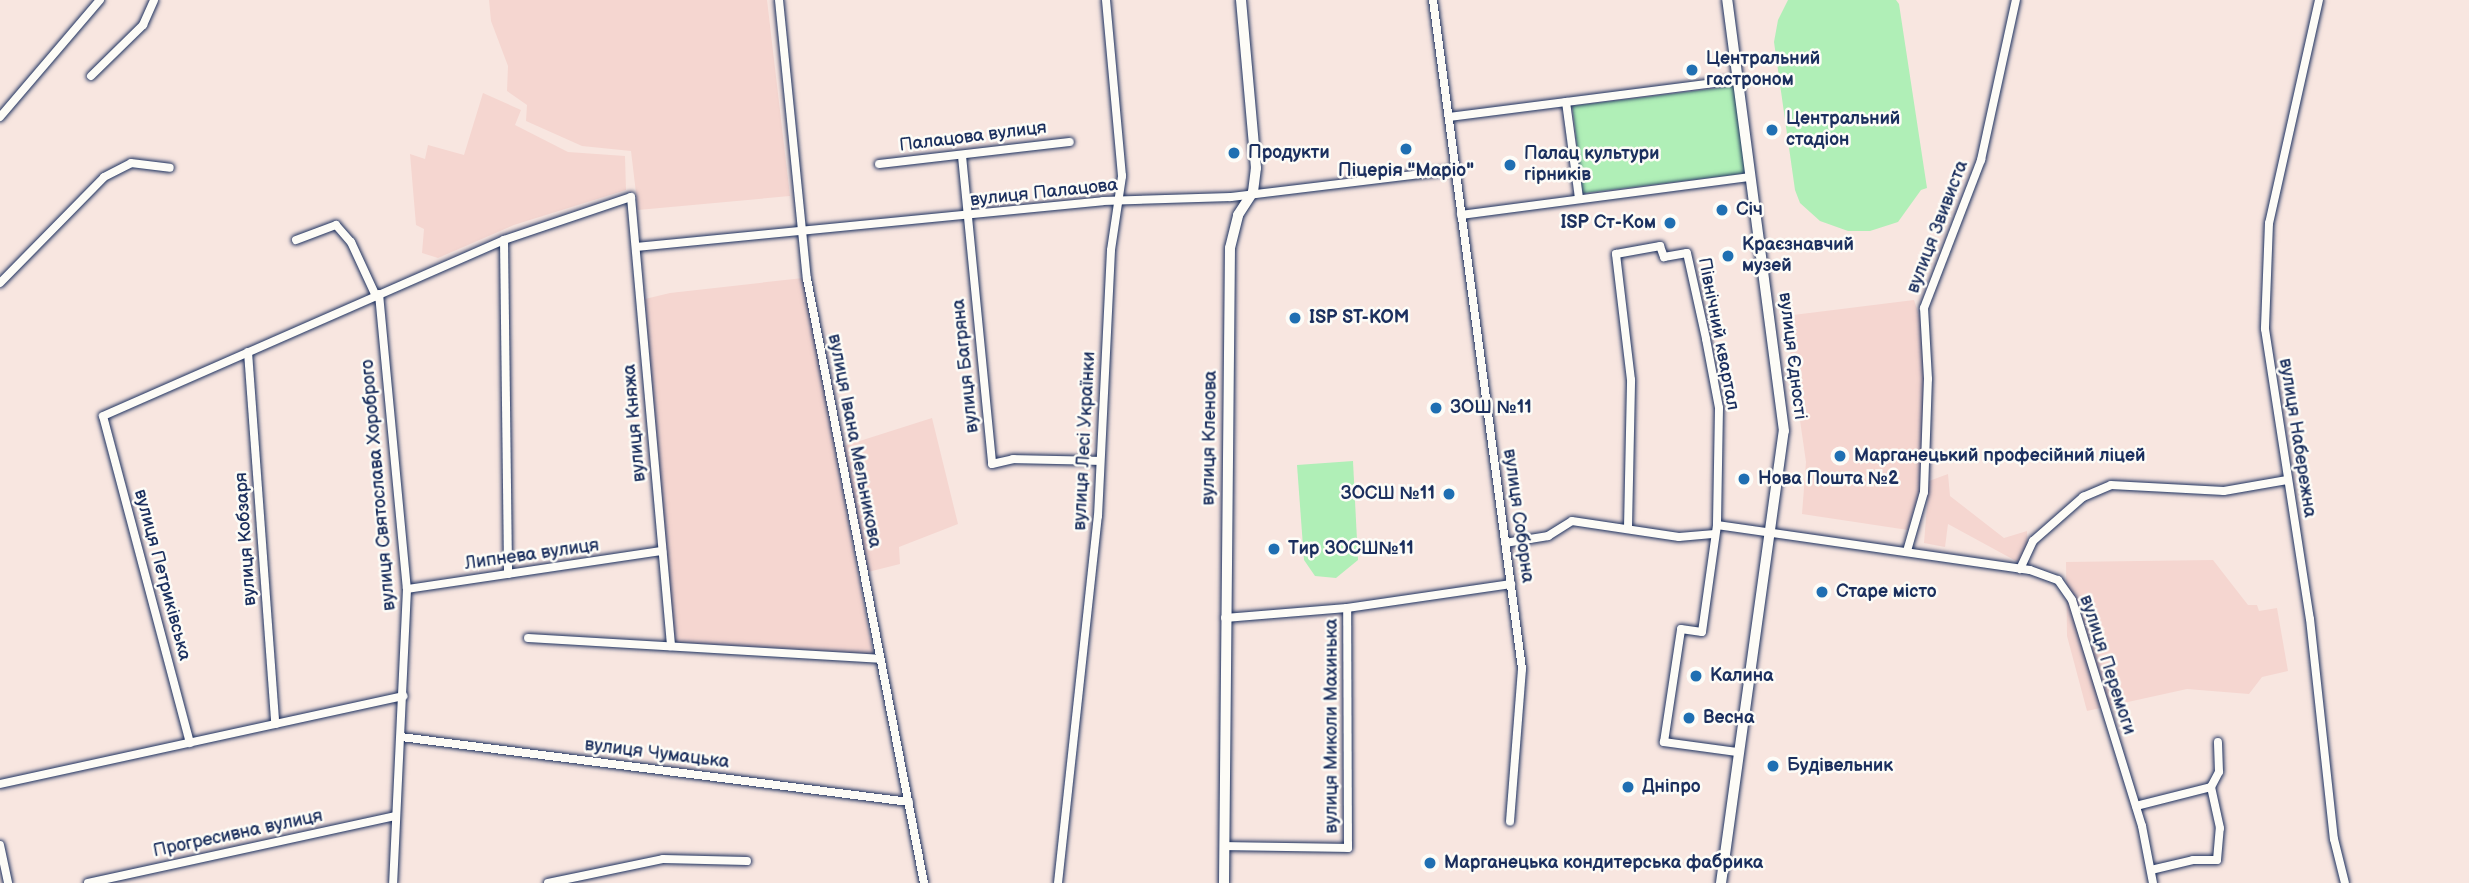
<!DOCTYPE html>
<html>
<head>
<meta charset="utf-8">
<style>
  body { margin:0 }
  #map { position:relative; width:2469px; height:883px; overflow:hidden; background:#f8e6e0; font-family:"Balsamiq Sans",sans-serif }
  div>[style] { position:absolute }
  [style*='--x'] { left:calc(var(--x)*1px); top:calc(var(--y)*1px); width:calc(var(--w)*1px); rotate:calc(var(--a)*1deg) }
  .built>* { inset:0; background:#f5d6d0 }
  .green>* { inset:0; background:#b0efb7; transform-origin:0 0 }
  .roads { filter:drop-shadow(0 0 2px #1b2f5e) drop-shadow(0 0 2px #1b2f5e) }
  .street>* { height:8px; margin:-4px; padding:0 4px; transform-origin:4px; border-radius:4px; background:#fdfcf7 }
  .secondary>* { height:10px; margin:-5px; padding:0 5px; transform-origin:5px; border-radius:5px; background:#fdfcf7 }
  .dots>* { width:19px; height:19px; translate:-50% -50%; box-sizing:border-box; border:4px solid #fdfcf7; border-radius:50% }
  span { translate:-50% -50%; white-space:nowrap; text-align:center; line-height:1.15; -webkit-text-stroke:5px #fdfcf7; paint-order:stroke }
  .poi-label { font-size:18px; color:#1b2f5e; font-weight:700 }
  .left { translate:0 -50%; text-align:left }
  .right { translate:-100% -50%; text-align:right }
  .street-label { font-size:18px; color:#1b2f5e }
</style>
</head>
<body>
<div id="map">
  <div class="built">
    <div style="clip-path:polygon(489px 0,767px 0,790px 196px,638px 210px,631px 151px,582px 146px,526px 121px,527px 105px,507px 91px,508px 66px,491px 21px)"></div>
    <div style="clip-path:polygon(483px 93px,521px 110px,515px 125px,568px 152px,625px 156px,626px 190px,514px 225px,438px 258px,422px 253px,424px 229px,416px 225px,410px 154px,425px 159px,428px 145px,464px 155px)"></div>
    <div style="clip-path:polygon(803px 278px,873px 654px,675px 642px,645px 299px,670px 293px)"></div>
    <div style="clip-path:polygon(1914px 300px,1925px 334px,1921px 485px,1908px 530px,1802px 514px,1806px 462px,1785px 316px)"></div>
    <div style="clip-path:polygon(932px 418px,958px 524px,899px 547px,900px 564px,868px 572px,844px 446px)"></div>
    <div style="clip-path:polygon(1948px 474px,1950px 496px,2004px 538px,2027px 531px,2028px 561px,2016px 561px,1948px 524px,1945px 547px,1924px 543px,1929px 481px)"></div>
    <div style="clip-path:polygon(2213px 560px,2248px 605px,2257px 605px,2259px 611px,2277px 608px,2288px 671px,2262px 677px,2249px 694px,2187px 689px,2087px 711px,2067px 636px,2066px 562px)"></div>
  </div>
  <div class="green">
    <div style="clip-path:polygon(1788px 0,1896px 0,1899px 4px,1927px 188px,1921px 190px,1898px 222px,1870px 231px,1848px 231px,1820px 221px,1800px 203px,1795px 190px,1774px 42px,1778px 20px)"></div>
    <div style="left:1735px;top:86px;width:88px;height:164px;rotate:83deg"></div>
    <div style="clip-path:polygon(1353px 461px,1358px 560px,1336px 578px,1315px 576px,1304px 560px,1297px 465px)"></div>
  </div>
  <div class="roads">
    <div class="street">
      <div style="--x:779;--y:0;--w:280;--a:84.3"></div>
      <div style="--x:807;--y:279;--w:615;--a:79.04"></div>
      <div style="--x:1433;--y:0;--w:675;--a:82.42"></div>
      <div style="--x:1522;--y:669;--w:153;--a:94.5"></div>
      <div style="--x:2319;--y:0;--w:229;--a:102.6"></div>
      <div style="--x:2269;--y:223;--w:106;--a:92.2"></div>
      <div style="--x:2265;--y:329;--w:293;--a:81.2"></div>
      <div style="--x:2310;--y:619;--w:221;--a:83.8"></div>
      <div style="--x:2334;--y:839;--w:45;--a:76"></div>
      <div style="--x:91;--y:76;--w:73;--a:-44.4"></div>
      <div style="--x:143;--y:25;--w:27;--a:-66"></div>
      <div style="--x:1566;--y:102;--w:97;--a:82.3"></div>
      <div style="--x:0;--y:117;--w:154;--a:-49.5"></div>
      <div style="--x:1449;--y:117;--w:291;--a:-7.3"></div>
      <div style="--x:962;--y:156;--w:309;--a:84.4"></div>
      <div style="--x:992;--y:464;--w:22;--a:-13"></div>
      <div style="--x:1013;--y:459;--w:87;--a:1.3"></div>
      <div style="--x:879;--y:164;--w:192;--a:-6.6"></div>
      <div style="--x:1461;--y:215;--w:292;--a:-7.5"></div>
      <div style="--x:296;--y:240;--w:43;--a:-20.6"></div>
      <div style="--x:336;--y:225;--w:23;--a:49"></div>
      <div style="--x:351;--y:242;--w:60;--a:65.2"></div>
      <div style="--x:504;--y:240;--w:334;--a:89.3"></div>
      <div style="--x:636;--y:247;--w:469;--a:-5.6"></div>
      <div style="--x:1103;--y:201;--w:128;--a:-1.8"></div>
      <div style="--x:1231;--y:197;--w:226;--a:-6.9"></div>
      <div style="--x:0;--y:283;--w:148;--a:-45.5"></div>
      <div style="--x:104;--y:177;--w:30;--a:-27"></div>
      <div style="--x:131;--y:163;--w:39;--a:7"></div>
      <div style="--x:379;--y:294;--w:296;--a:84.6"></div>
      <div style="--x:407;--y:589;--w:294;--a:92.7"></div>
      <div style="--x:248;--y:352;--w:373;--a:85.8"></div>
      <div style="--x:1628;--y:527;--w:147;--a:-88.8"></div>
      <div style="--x:1631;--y:380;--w:127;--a:-96.8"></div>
      <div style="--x:1616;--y:254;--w:45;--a:-10.3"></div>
      <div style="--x:1660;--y:246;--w:12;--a:70"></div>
      <div style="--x:1664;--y:257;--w:23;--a:-10"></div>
      <div style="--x:1687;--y:253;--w:88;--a:77.5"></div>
      <div style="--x:1706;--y:339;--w:70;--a:79.3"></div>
      <div style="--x:1719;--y:408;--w:117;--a:91"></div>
      <div style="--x:1505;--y:543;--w:44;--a:-9.2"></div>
      <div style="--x:1548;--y:536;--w:28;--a:-32"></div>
      <div style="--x:1572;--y:521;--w:108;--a:8.5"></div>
      <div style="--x:1679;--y:537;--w:36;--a:-5"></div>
      <div style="--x:1907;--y:551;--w:61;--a:-73.9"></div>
      <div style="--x:1924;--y:492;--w:113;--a:-88"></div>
      <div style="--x:1928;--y:379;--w:71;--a:-93.2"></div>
      <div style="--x:1924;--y:308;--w:159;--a:-68.9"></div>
      <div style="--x:1981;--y:160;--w:164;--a:-77.7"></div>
      <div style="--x:2020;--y:569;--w:31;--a:-65"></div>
      <div style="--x:2033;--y:541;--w:67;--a:-41.3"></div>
      <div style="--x:2083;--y:497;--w:30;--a:-23"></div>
      <div style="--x:2111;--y:485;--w:113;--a:3"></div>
      <div style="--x:2224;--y:491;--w:64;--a:-9.9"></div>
      <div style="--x:407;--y:589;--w:258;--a:-8.5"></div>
      <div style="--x:1225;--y:618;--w:122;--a:-4.7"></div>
      <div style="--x:1347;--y:608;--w:166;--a:-8.3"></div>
      <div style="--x:528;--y:638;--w:352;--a:3.4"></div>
      <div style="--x:401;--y:737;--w:512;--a:7.29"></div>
      <div style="--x:190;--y:743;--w:338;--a:-104.9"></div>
      <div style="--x:103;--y:416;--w:438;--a:-23.7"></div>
      <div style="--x:504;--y:240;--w:134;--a:-18.7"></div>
      <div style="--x:631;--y:197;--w:451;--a:84.9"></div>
      <div style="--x:1737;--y:752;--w:74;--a:-172.2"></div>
      <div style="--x:1664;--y:742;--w:114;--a:-81.4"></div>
      <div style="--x:1681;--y:629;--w:21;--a:8"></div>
      <div style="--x:1702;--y:632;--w:108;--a:-82"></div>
      <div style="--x:1717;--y:525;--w:316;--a:8.2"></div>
      <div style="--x:2030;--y:570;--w:30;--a:20"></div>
      <div style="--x:2058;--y:580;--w:24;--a:55"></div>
      <div style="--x:2072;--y:600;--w:237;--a:72.8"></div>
      <div style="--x:2142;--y:826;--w:58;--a:79.1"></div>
      <div style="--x:0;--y:784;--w:413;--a:-12.3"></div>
      <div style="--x:2136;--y:806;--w:77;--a:-14.2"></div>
      <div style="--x:0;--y:845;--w:39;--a:78"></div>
      <div style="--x:1224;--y:846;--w:124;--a:0.9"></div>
      <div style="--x:1348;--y:848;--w:240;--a:-90.2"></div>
      <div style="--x:2151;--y:870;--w:43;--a:-13.4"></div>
      <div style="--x:2193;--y:860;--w:24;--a:0"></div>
      <div style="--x:2217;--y:860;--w:32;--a:-85"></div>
      <div style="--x:2220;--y:828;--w:42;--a:-102.4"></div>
      <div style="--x:2211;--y:787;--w:17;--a:-62"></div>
      <div style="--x:2219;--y:772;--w:30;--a:-92"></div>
      <div style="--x:88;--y:883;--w:314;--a:-12.3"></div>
      <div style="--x:548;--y:883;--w:117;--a:-11.8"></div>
      <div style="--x:663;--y:859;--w:84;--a:1.4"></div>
      <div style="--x:1058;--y:883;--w:369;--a:-83.8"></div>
      <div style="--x:1098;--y:516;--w:266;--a:-87.2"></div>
      <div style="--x:1111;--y:250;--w:75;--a:-81.5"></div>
      <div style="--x:1122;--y:176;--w:177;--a:-95.2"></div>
    </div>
    <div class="secondary">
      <div style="--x:1224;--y:883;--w:635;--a:-89.46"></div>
      <div style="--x:1230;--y:248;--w:34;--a:-76"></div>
      <div style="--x:1238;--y:215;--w:27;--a:-57"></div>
      <div style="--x:1253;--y:192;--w:24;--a:-83"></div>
      <div style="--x:1256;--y:168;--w:169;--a:-95.1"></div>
      <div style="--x:1721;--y:883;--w:456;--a:-82.1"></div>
      <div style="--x:1784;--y:431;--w:435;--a:-97.5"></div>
    </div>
  </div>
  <div class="dots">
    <div style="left:1692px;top:70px;background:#1f6fb2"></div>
    <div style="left:1772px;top:130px;background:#1f6fb2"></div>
    <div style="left:1406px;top:149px;background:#1f6fb2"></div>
    <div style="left:1234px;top:153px;background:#1f6fb2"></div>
    <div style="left:1510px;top:165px;background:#1f6fb2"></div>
    <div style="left:1722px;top:210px;background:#1f6fb2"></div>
    <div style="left:1670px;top:223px;background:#1f6fb2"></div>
    <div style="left:1728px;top:256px;background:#1f6fb2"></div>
    <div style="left:1295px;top:318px;background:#1f6fb2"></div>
    <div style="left:1436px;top:408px;background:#1f6fb2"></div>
    <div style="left:1840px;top:456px;background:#1f6fb2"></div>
    <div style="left:1744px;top:479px;background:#1f6fb2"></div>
    <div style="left:1449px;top:494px;background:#1f6fb2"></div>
    <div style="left:1274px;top:549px;background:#1f6fb2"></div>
    <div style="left:1822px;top:592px;background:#1f6fb2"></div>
    <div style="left:1696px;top:676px;background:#1f6fb2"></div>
    <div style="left:1689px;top:718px;background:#1f6fb2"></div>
    <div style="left:1773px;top:766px;background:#1f6fb2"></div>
    <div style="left:1628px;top:787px;background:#1f6fb2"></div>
    <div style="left:1430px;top:863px;background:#1f6fb2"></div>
  </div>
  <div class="poi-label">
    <span class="left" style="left:1706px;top:70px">Центральний<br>гастроном</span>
    <span class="left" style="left:1786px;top:130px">Центральний<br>стадіон</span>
    <span class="left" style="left:1248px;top:153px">Продукти</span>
    <span class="left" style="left:1524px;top:165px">Палац культури<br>гірників</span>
    <span style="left:1406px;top:171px">Піцерія "Маріо"</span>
    <span class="left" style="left:1736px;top:210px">Січ</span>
    <span class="right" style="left:1656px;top:223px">ISP Ст-Ком</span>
    <span class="left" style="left:1742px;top:256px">Краєзнавчий<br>музей</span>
    <span class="left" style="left:1309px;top:318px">ISP ST-KOM</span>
    <span class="left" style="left:1450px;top:408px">ЗОШ №11</span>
    <span class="left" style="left:1854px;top:456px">Марганецький професійний ліцей</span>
    <span class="left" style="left:1758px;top:479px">Нова Пошта №2</span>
    <span class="right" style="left:1435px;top:494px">ЗОСШ №11</span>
    <span class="left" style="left:1288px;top:549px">Тир ЗОСШ№11</span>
    <span class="left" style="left:1836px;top:592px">Старе місто</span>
    <span class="left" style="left:1710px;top:676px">Калина</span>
    <span class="left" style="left:1703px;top:718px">Весна</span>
    <span class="left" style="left:1787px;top:766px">Будівельник</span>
    <span class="left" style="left:1642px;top:787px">Дніпро</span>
    <span class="left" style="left:1444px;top:863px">Марганецька кондитерська фабрика</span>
  </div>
  <div class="street-label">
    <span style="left:973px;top:137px;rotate:-7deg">Палацова вулиця</span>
    <span style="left:1044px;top:193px;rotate:-6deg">вулиця Палацова</span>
    <span style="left:1938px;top:227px;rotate:-69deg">вулиця Звивиста</span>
    <span style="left:1718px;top:334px;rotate:79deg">Північний квартал</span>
    <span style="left:1792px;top:356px;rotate:83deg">вулиця Єдності</span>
    <span style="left:966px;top:366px;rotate:-96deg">вулиця Багряна</span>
    <span style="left:635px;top:423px;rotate:-95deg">вулиця Княжа</span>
    <span style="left:1210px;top:438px;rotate:-89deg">вулиця Кленова</span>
    <span style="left:2297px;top:438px;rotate:81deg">вулиця Набережна</span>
    <span style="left:854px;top:441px;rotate:79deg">вулиця Івана Мельникова</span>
    <span style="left:1085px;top:441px;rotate:-87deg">вулиця Лесі Українки</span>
    <span style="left:379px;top:485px;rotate:-95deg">вулиця Святослава Хороброго</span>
    <span style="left:1518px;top:516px;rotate:82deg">вулиця Соборна</span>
    <span style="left:246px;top:539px;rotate:-94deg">вулиця Кобзаря</span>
    <span style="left:532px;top:555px;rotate:-8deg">Липнева вулиця</span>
    <span style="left:162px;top:575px;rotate:75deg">вулиця Петриківська</span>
    <span style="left:2107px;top:665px;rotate:72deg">вулиця Перемоги</span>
    <span style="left:1332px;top:726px;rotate:-90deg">вулиця Миколи Махинька</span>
    <span style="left:657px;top:754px;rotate:7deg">вулиця Чумацька</span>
    <span style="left:238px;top:834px;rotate:-12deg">Прогресивна вулиця</span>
  </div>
</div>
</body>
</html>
